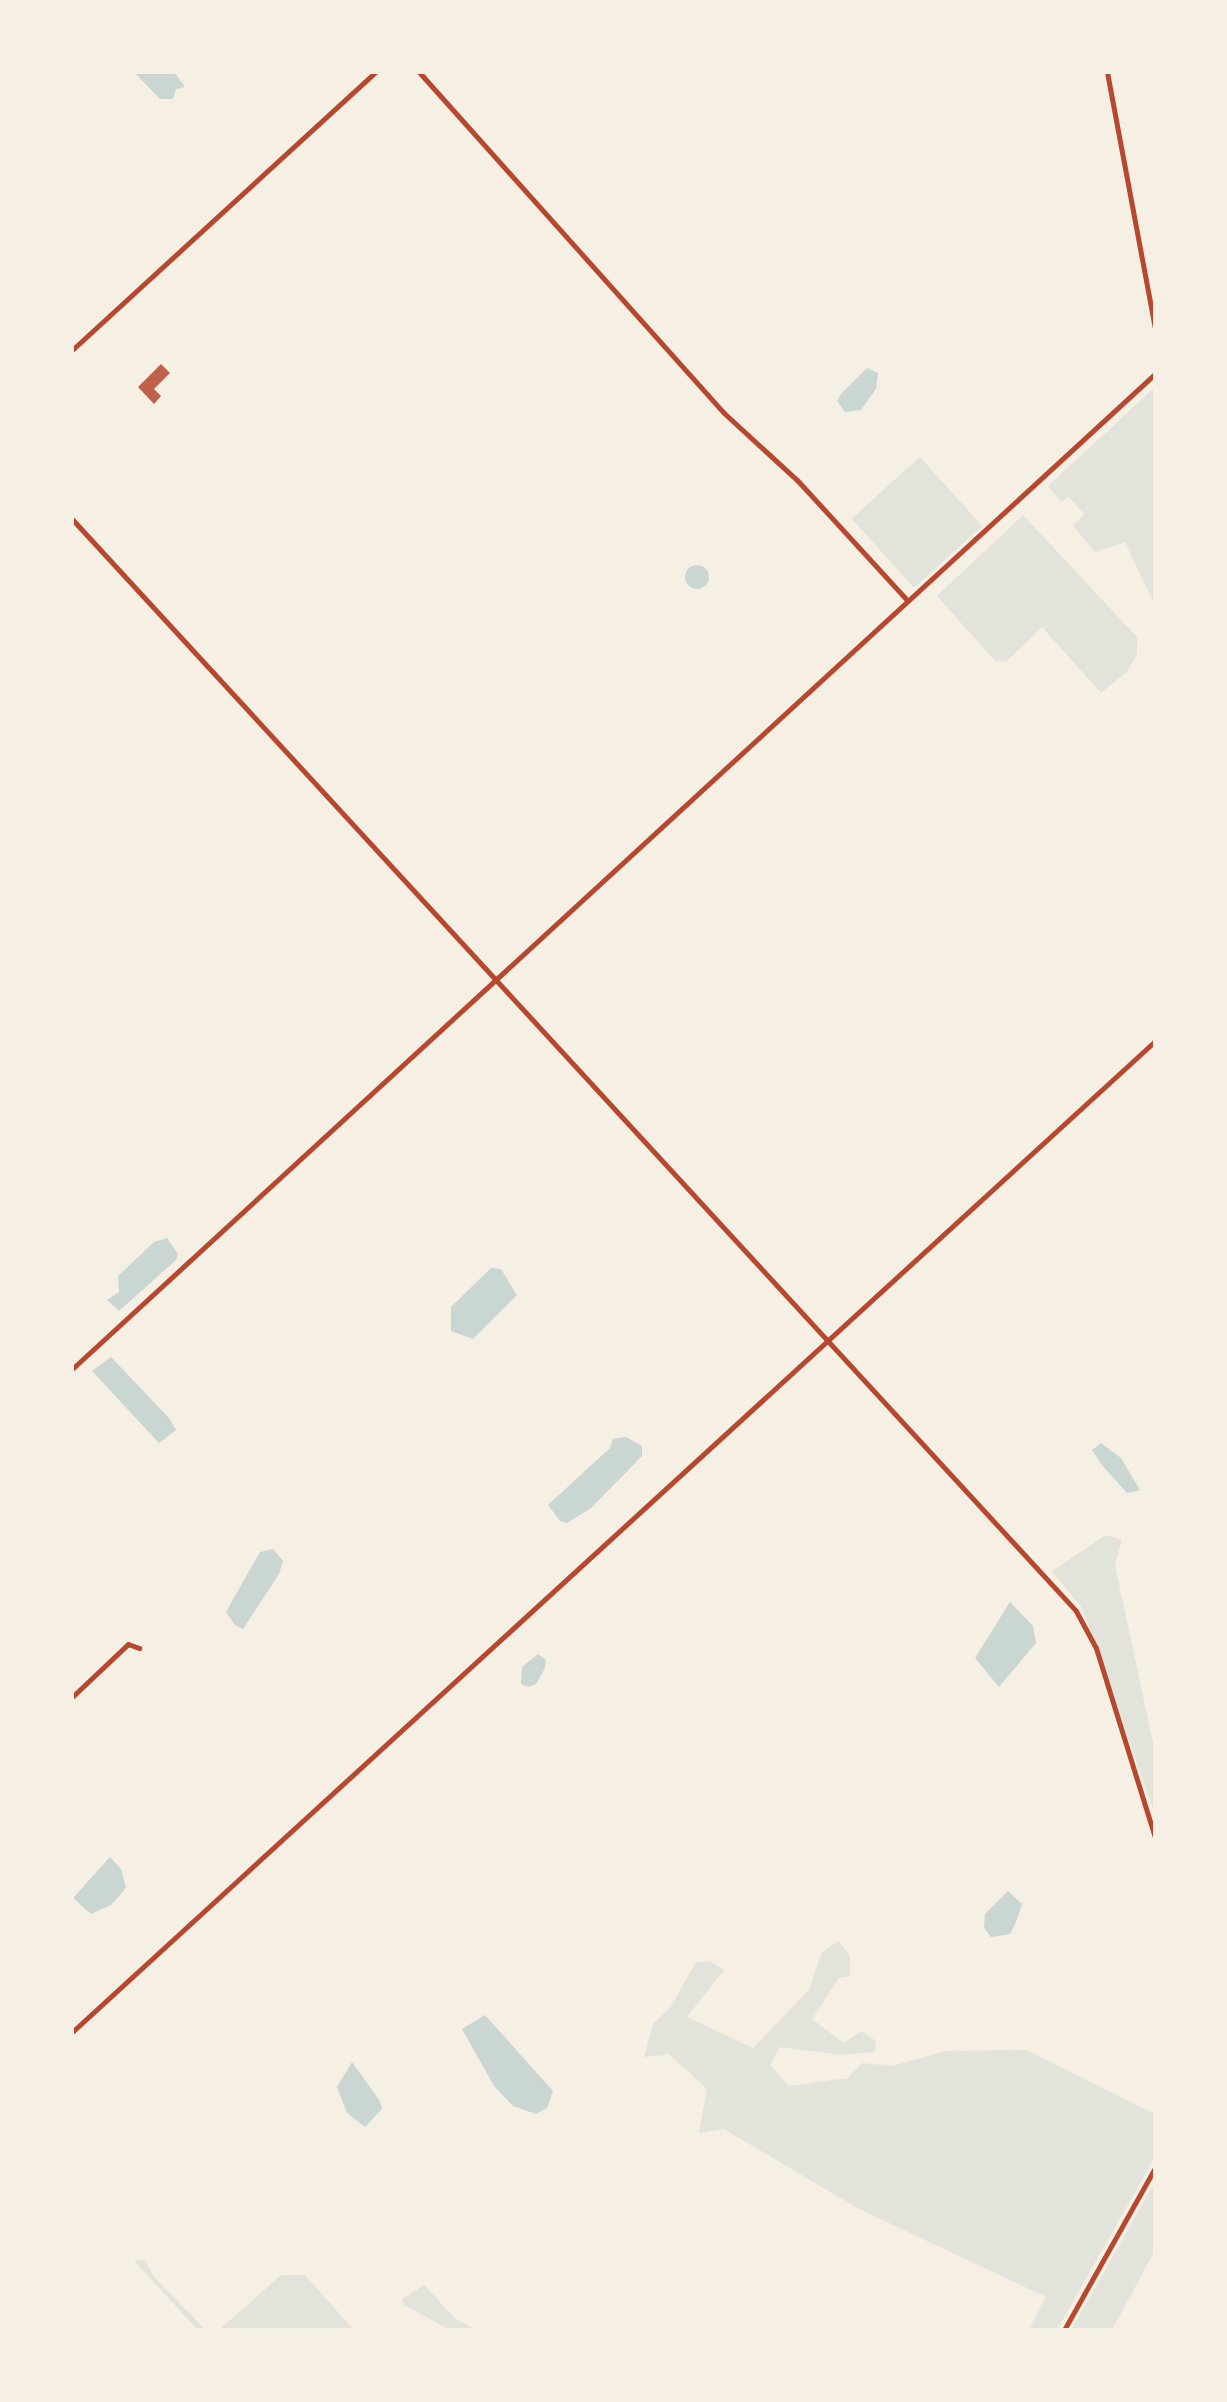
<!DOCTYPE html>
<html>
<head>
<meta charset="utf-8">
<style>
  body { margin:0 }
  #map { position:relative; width:1227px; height:2402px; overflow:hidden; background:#f6efe4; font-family:"Noto Sans",sans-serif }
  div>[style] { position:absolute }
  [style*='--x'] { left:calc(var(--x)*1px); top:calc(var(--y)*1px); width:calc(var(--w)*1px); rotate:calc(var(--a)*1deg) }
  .green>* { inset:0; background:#e2e4dc; transform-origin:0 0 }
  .water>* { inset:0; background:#c9d6d2 }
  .round { border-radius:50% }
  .building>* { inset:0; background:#bf614a }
  .minor>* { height:5px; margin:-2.5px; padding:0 2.5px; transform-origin:2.5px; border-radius:2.5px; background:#b5482f }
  span { translate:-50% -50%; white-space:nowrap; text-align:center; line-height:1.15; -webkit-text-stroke:6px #f6efe4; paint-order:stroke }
  .frame { position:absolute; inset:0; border:74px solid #f6efe4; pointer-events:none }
</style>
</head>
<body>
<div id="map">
  <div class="green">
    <div style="clip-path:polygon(1155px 387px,1155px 606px,1125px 542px,1095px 552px,1073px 526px,1084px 514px,1069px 497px,1061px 502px,1048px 486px)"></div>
    <div style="left:920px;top:457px;width:93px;height:92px;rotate:48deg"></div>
    <div style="clip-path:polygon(1023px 515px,1137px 637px,1137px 654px,1127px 672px,1101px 693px,1042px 627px,1006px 662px,995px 661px,937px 596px)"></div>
    <div style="clip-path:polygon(1106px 1535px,1122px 1540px,1115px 1565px,1155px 1752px,1155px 1814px,1082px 1608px,1052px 1571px)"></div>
    <div style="clip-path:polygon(839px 1941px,850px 1956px,850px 1976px,839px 1978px,812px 2019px,844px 2043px,861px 2031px,876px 2041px,875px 2052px,842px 2055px,780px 2047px,770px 2065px,789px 2086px,848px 2078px,862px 2063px,892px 2066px,946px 2051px,1027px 2050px,1155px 2114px,1155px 2157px,1057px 2330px,1029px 2330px,1046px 2297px,857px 2208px,724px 2129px,699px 2133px,707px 2089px,669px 2054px,644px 2057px,653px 2024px,670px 2008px,696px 1962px,710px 1961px,724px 1970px,687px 2017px,753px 2048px,809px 1990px,822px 1952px)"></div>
    <div style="clip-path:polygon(1155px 2182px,1155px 2250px,1112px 2330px,1071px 2330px)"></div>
    <div style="clip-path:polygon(144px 2260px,155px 2278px,206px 2330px,198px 2330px,134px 2261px)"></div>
    <div style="clip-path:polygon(281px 2275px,305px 2275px,353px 2329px,219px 2330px)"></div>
    <div style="clip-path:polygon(424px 2285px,456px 2319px,477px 2330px,450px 2330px,404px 2305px,402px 2299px)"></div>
  </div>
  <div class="water">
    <div style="clip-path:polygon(134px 72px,174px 72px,185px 87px,176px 89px,173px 99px,160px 99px)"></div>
    <div style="clip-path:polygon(867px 368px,878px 373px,876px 389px,861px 410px,845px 412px,837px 401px,841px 394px)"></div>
    <div class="round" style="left:685px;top:565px;width:24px;height:24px"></div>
    <div style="clip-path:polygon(167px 1238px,178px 1254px,176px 1260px,119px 1311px,107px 1300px,119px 1292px,118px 1276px,154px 1242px)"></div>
    <div style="clip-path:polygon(491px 1268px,501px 1269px,517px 1295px,473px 1339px,451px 1331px,451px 1307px)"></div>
    <div style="clip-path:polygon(111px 1357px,169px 1418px,176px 1430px,159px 1443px,92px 1371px)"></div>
    <div style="clip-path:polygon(626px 1437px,642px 1446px,642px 1456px,591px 1508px,567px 1523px,560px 1521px,548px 1505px,610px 1448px,613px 1439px)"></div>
    <div style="clip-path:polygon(1101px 1443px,1121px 1458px,1140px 1490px,1127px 1493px,1101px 1464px,1092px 1450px)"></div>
    <div style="clip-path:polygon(273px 1549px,283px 1561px,279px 1574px,243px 1629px,235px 1625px,226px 1612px,260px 1552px)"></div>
    <div style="clip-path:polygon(1010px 1602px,1033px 1626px,1036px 1643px,999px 1687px,975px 1658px)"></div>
    <div style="clip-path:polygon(538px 1654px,546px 1660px,545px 1668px,536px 1684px,528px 1687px,521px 1684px,522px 1667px)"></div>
    <div style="clip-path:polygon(110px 1857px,121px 1869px,126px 1888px,111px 1905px,91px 1914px,73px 1898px)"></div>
    <div style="clip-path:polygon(1008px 1891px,1022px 1904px,1016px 1922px,1010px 1934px,991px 1937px,984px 1928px,985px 1914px)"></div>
    <div style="clip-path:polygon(485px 2015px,553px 2091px,547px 2108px,536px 2114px,513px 2106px,494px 2086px,462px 2029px)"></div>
    <div style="clip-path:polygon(352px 2062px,380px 2101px,382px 2109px,365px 2127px,347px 2113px,337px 2087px)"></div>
  </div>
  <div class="building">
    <div style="clip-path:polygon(161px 364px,170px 373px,154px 389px,161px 396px,154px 404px,138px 387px)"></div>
  </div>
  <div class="minor">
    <div style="--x:419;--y:72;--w:457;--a:48.2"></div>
    <div style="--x:724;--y:413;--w:100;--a:42.6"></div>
    <div style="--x:798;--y:481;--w:161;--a:47.5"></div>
    <div style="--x:1107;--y:72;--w:261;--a:79.4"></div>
    <div style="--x:72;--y:350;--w:411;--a:-42.5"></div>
    <div style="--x:72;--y:519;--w:1483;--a:47.4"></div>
    <div style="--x:1076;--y:1611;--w:42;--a:61.6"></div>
    <div style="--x:1096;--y:1648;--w:198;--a:72.7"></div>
    <div style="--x:72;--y:1369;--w:1471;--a:-42.58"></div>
    <div style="--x:72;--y:1697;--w:77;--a:-43.4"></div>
    <div style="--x:128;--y:1644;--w:12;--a:20"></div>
    <div style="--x:72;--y:2032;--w:1468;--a:-42.46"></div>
    <div style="--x:1064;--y:2330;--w:186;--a:-60.7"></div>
  </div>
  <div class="frame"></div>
</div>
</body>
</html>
